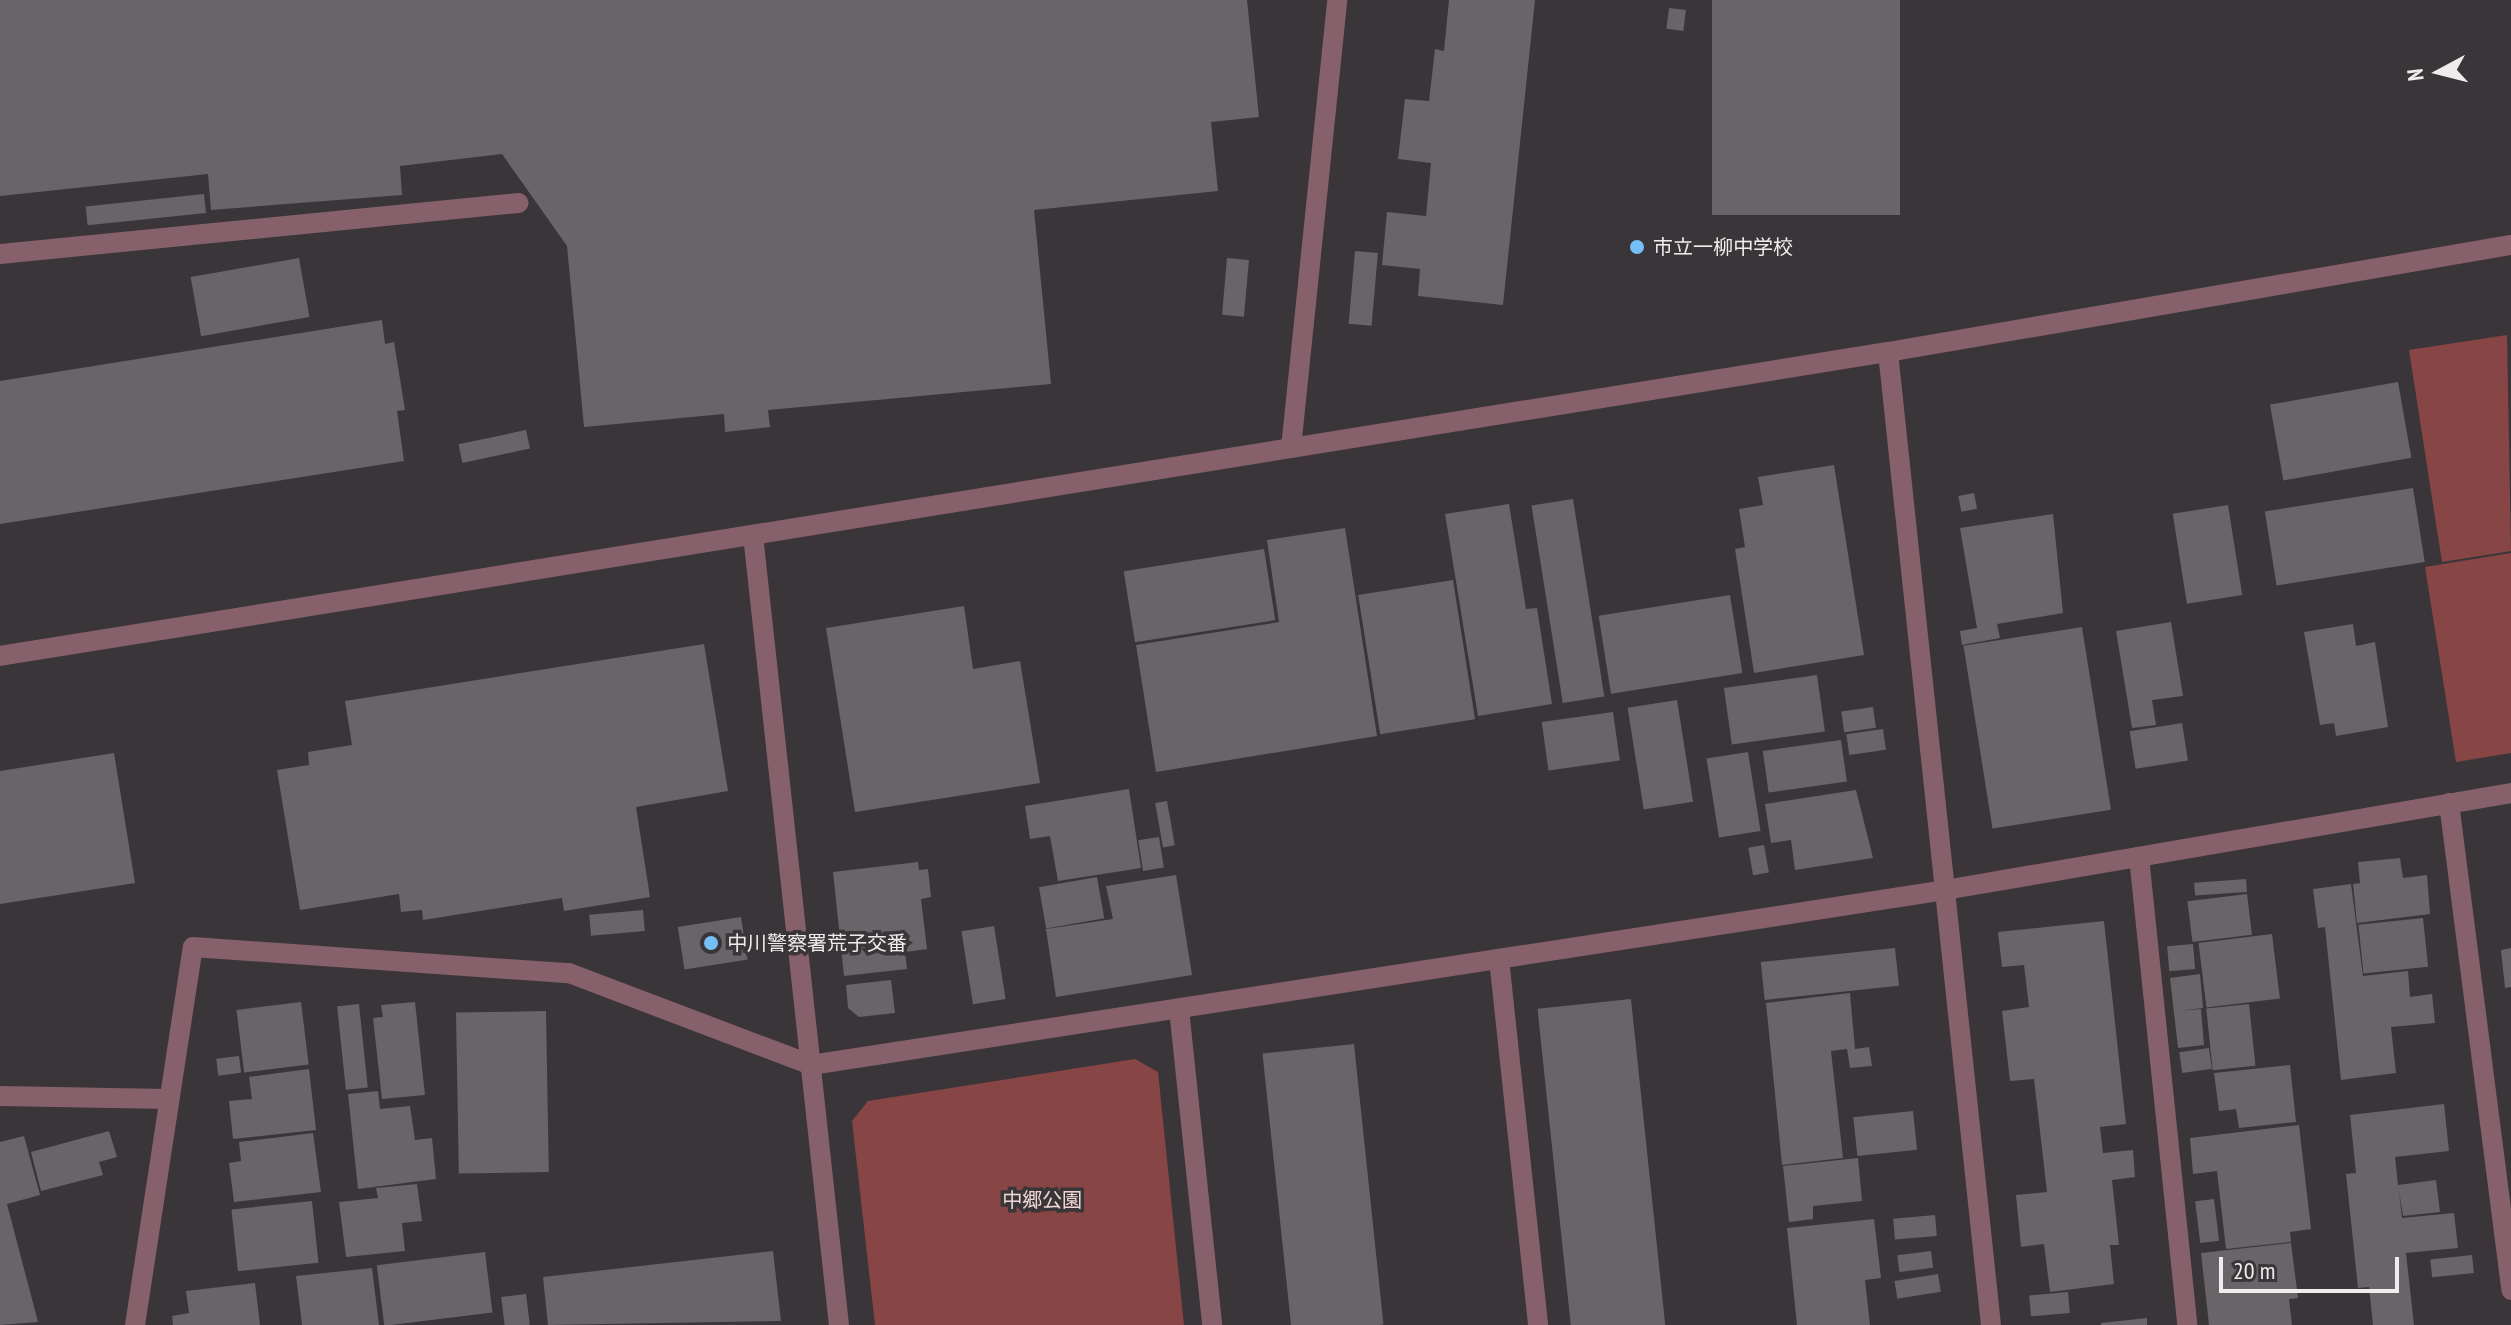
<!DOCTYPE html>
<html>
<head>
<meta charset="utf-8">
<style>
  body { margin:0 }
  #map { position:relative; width:2511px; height:1325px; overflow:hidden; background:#3a3538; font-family:"PT Sans Narrow","Noto Sans JP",sans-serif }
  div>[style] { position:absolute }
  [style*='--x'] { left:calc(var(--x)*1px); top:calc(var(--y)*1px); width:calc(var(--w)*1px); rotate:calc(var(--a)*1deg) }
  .green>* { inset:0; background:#874645 }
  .building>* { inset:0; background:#686468; transform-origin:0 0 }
  .service>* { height:20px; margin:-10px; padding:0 10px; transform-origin:10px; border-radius:10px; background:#86616b }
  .minor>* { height:20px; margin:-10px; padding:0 10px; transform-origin:10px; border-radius:10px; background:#86616b }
  .tertiary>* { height:20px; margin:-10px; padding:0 10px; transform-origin:10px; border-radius:10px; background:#86616b }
  .dots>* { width:22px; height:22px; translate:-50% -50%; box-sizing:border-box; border:4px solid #3a3538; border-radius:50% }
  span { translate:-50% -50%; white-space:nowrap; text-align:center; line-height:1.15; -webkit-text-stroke:7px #3a3538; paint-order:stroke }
  .poi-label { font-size:20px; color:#efecee }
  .left { translate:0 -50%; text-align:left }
  .park-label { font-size:20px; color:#f0d7d6 }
  .north { position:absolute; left:2399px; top:32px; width:80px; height:80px; -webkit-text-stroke:6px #3a3538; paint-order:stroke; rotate:263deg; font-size:22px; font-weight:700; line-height:32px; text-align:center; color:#efecee }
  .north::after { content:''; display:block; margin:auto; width:28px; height:36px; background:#efecee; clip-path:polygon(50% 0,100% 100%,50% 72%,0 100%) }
  .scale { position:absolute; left:2219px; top:1257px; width:180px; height:36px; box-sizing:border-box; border:4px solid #efecee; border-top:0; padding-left:10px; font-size:24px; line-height:28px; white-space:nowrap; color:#efecee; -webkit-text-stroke:6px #3a3538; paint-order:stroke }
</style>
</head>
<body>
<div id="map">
  <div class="green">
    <div style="clip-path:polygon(2507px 335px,2511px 551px,2442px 562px,2409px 350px)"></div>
    <div style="clip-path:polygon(2511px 553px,2511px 753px,2456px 762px,2425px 567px)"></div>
    <div style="clip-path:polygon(1135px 1059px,1158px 1072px,1184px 1325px,875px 1325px,852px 1121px,868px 1101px)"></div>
  </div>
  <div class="building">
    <div style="clip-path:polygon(0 0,1247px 0,1259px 117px,1211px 122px,1218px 191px,1034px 210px,1051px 384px,768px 410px,770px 427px,725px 432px,724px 414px,584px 427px,567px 246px,502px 154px,400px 166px,402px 195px,211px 210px,208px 174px,0 196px)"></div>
    <div style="clip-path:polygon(1449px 0,1535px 0,1503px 305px,1418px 296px,1420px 269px,1382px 265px,1387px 212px,1426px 216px,1431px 163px,1398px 159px,1405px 99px,1429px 101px,1435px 49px,1444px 51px)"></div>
    <div style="left:1712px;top:0;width:188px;height:215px"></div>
    <div style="left:1669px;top:8px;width:17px;height:21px;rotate:7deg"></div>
    <div style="left:204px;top:194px;width:19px;height:119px;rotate:84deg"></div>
    <div style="left:1355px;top:251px;width:23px;height:73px;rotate:5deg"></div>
    <div style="left:299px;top:258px;width:60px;height:110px;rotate:80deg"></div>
    <div style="left:1227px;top:258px;width:22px;height:57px;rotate:5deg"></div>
    <div style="clip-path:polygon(382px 320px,385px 344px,394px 342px,405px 410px,397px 411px,404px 461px,0 524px,0 381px)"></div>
    <div style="left:2398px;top:382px;width:77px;height:130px;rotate:80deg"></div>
    <div style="left:526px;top:430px;width:19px;height:69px;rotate:78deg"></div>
    <div style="clip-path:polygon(1834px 465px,1864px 655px,1754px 673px,1735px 549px,1745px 547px,1739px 509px,1763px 505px,1758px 477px)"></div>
    <div style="left:2413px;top:488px;width:75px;height:150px;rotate:81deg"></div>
    <div style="left:1974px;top:493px;width:16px;height:16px;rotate:79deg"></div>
    <div style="left:1573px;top:499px;width:200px;height:42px;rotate:81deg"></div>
    <div style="clip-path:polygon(1509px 504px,1526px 609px,1537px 608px,1552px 704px,1478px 716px,1445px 514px)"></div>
    <div style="left:2228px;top:505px;width:91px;height:56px;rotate:81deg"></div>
    <div style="clip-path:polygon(2053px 514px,2063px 613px,1997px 624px,2000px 638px,1962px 645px,1960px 631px,1977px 628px,1960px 528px)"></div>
    <div style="clip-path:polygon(1345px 528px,1377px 736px,1156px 772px,1136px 645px,1279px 622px,1267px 540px)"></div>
    <div style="left:1264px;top:549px;width:72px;height:142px;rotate:81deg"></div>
    <div style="left:1453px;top:580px;width:141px;height:96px;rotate:81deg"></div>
    <div style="left:1730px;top:595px;width:79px;height:133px;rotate:81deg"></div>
    <div style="clip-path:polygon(964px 606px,973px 669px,1020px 661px,1040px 783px,855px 812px,826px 628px)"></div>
    <div style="clip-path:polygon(2171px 622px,2183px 696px,2152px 700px,2156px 725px,2132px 728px,2116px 631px)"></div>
    <div style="clip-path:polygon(2353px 624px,2356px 646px,2375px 642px,2388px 727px,2336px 736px,2334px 723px,2320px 725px,2304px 632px)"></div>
    <div style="left:2082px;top:627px;width:185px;height:120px;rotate:81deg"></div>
    <div style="clip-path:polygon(704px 644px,728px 791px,636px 807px,650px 897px,564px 911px,562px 898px,423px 920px,422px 910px,401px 912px,399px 894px,300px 910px,277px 770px,309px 765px,308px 752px,352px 745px,345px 701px)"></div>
    <div style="left:1817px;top:675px;width:57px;height:94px;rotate:82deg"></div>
    <div style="left:1677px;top:700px;width:103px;height:50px;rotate:81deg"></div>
    <div style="left:1873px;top:707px;width:21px;height:32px;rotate:82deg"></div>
    <div style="left:1613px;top:712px;width:49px;height:72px;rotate:82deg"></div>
    <div style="left:2182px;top:723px;width:38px;height:53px;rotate:81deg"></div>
    <div style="left:1883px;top:729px;width:21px;height:37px;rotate:82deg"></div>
    <div style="left:1841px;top:740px;width:42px;height:79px;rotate:82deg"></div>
    <div style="left:1748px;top:752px;width:80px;height:42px;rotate:81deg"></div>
    <div style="clip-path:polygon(114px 753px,135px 883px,0 904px,0 771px)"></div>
    <div style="clip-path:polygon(1129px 789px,1141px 868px,1058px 881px,1050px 836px,1030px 839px,1025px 806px)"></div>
    <div style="clip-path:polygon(1856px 790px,1873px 858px,1795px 870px,1791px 840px,1771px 843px,1765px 804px)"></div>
    <div style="left:1167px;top:801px;width:45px;height:12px;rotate:80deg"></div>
    <div style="left:1159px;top:837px;width:31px;height:21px;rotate:81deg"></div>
    <div style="left:1764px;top:845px;width:28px;height:16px;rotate:80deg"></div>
    <div style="clip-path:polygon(2400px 858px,2403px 878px,2427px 875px,2430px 914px,2357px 923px,2353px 884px,2360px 883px,2358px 862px)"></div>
    <div style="clip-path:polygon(918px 862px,919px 870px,928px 869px,931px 897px,921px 899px,927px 949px,905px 952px,907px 969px,844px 976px,833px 872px)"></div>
    <div style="clip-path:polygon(1176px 875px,1192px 975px,1056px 997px,1046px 929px,1113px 919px,1106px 886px)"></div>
    <div style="left:1097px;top:877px;width:42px;height:59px;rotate:80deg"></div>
    <div style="left:2246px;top:879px;width:13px;height:52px;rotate:86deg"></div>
    <div style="clip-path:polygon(2351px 884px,2363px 976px,2408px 971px,2410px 997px,2432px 994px,2435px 1023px,2391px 1027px,2396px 1073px,2341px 1080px,2325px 927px,2318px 928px,2313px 889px)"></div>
    <div style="left:2247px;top:894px;width:41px;height:60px;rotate:83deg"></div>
    <div style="left:643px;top:910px;width:21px;height:54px;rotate:85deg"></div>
    <div style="left:741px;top:917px;width:43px;height:64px;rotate:81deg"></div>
    <div style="left:2423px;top:918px;width:49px;height:65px;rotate:84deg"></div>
    <div style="clip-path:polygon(2104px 921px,2126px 1124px,2100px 1127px,2103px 1153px,2133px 1150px,2135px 1177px,2112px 1180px,2119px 1245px,2110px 1245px,2114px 1284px,2050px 1292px,2044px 1244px,2021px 1247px,2016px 1195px,2047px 1192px,2034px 1079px,2010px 1081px,2002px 1011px,2029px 1007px,2024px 965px,2002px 967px,1998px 932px)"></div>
    <div style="left:994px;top:926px;width:74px;height:33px;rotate:81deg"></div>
    <div style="left:2272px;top:934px;width:65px;height:74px;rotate:83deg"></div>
    <div style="left:2193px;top:944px;width:25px;height:26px;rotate:85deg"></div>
    <div style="left:1895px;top:948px;width:38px;height:135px;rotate:84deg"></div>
    <div style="clip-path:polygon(2511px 948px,2511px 987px,2505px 988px,2501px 950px)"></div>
    <div style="clip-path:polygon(2200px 974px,2203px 1008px,2178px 1011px,2201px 1009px,2204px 1045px,2178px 1048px,2170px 978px)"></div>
    <div style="clip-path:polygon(891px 980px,895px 1013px,859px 1017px,848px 1008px,846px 985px)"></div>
    <div style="clip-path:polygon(1850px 993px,1855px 1049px,1869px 1047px,1872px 1066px,1850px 1068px,1847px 1049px,1831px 1051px,1843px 1158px,1782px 1165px,1766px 1003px)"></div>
    <div style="left:1631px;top:999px;width:328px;height:94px;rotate:84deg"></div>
    <div style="left:301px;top:1002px;width:63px;height:65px;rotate:83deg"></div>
    <div style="clip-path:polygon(415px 1002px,425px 1095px,382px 1099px,373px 1018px,383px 1017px,381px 1005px)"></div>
    <div style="left:359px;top:1004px;width:84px;height:22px;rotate:84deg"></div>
    <div style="left:2249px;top:1004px;width:62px;height:43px;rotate:84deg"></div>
    <div style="left:546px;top:1011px;width:161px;height:90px;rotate:89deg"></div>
    <div style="left:1354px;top:1044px;width:282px;height:92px;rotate:84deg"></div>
    <div style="left:2209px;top:1048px;width:21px;height:30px;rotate:82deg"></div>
    <div style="left:239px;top:1056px;width:17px;height:23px;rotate:83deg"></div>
    <div style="clip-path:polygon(2290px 1065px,2296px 1122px,2239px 1128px,2236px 1109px,2219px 1111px,2214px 1073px)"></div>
    <div style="clip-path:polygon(309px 1069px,316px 1130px,233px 1139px,229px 1101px,252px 1099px,249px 1077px)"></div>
    <div style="clip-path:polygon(378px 1091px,380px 1109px,410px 1106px,415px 1140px,432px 1138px,436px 1179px,358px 1189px,348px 1094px)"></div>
    <div style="clip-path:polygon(2444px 1104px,2449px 1151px,2395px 1157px,2398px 1185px,2436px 1180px,2440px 1212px,2403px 1216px,2399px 1191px,2402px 1218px,2454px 1213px,2458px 1248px,2406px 1253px,2414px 1325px,2373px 1325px,2369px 1287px,2358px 1288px,2346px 1174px,2356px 1173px,2350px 1115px)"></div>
    <div style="left:1913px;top:1111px;width:39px;height:60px;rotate:84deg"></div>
    <div style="clip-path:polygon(2299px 1125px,2311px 1229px,2290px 1232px,2291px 1242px,2226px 1249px,2217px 1171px,2193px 1174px,2190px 1138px)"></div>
    <div style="clip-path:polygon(109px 1131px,117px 1157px,99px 1162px,103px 1175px,41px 1191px,31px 1152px)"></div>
    <div style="clip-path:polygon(313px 1133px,321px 1192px,234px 1202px,229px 1163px,241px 1161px,239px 1142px)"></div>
    <div style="clip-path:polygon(24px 1136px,40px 1195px,7px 1204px,38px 1322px,0 1325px,0 1142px)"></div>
    <div style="clip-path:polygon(1858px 1158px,1862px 1201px,1813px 1206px,1813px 1219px,1789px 1222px,1783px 1166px)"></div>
    <div style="clip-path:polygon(417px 1184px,422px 1221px,402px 1223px,405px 1251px,346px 1257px,339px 1202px,378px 1198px,376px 1188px)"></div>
    <div style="left:2214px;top:1199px;width:42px;height:19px;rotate:83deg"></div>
    <div style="left:312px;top:1201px;width:62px;height:81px;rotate:84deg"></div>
    <div style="left:1935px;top:1215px;width:21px;height:42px;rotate:85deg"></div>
    <div style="clip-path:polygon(1874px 1219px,1881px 1278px,1865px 1280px,1870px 1325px,1797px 1325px,1787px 1228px)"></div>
    <div style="clip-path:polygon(2291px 1243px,2298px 1298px,2289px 1299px,2292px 1325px,2209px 1325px,2201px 1253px)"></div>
    <div style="clip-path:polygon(773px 1251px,781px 1321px,548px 1325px,543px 1277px)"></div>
    <div style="left:1931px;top:1251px;width:17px;height:34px;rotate:83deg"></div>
    <div style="left:485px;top:1252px;width:61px;height:109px;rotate:83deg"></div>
    <div style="left:2472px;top:1255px;width:18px;height:42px;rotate:84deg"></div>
    <div style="clip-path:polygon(372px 1268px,379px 1325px,302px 1325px,296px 1276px)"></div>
    <div style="left:1938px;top:1274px;width:18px;height:44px;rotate:81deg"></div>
    <div style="clip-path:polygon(255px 1283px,260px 1325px,173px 1325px,172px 1316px,189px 1313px,186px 1291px)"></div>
    <div style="left:2068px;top:1292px;width:21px;height:39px;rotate:85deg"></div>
    <div style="left:526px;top:1294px;width:31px;height:25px;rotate:83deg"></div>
    <div style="clip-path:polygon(2147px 1318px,2147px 1325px,2101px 1325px,2101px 1323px)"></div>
  </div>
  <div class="service">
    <div style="--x:0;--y:254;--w:521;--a:-5.62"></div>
    <div style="--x:1499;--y:959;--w:368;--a:83.9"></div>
  </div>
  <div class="minor">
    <div style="--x:1888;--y:352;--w:978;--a:83.96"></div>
    <div style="--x:1291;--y:448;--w:450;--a:-84.1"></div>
    <div style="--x:753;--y:535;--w:795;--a:83.79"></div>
    <div style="--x:2449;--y:803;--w:491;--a:82.7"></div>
    <div style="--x:2139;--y:857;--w:470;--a:84.1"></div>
    <div style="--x:1179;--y:1009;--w:318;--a:84"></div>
    <div style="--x:0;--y:1096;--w:167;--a:1"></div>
    <div style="--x:135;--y:1325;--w:382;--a:-81.3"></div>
    <div style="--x:193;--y:947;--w:377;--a:4"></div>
    <div style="--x:569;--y:973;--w:259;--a:20.8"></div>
    <div style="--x:811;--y:1065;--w:1147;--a:-8.77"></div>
    <div style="--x:1945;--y:890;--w:574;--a:-9.72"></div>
  </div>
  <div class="tertiary">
    <div style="--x:0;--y:656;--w:1912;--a:-9.15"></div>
    <div style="--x:1888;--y:352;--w:632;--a:-9.75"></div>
  </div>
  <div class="dots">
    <div style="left:1637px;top:247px;background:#74c0f6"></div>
    <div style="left:711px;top:943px;background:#74c0f6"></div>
  </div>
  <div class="poi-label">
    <span class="left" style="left:1653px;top:247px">市立一柳中学校</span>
    <span class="left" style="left:727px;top:943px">中川警察署荒子交番</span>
  </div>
  <div class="park-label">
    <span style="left:1042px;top:1200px">中郷公園</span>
  </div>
  <div class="north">N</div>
  <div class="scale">20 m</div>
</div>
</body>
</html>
